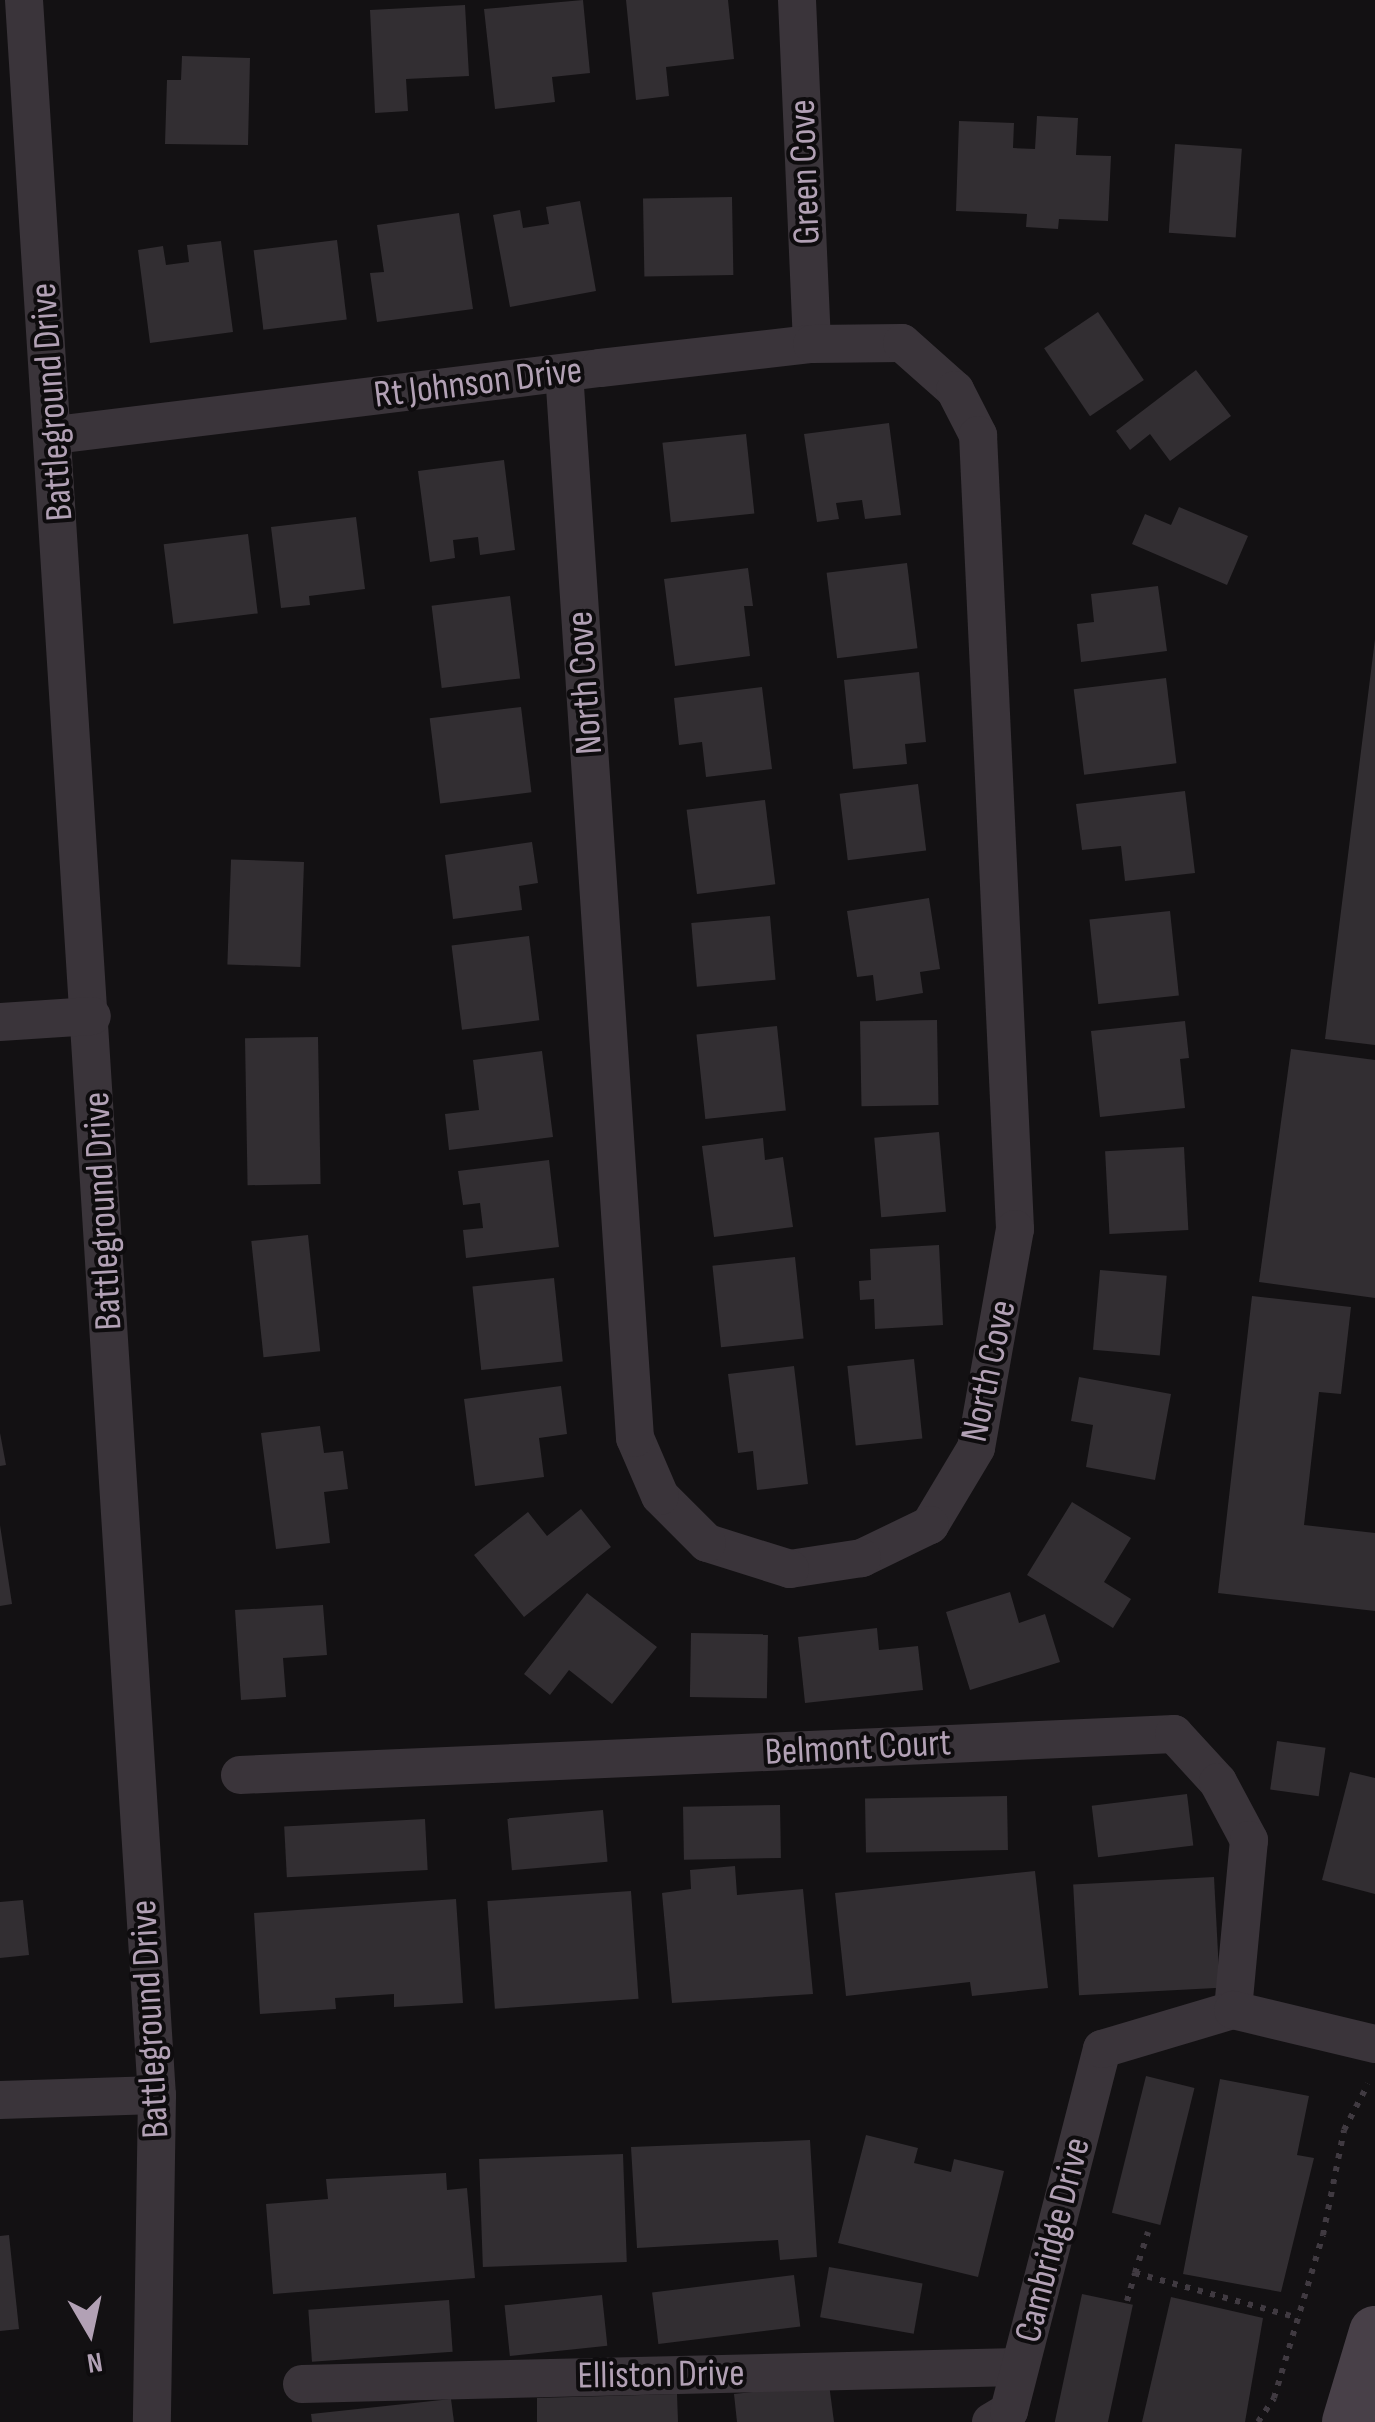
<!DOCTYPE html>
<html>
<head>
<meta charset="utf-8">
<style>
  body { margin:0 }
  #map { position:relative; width:1375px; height:2422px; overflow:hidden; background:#131113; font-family:"Sofia Sans Condensed",sans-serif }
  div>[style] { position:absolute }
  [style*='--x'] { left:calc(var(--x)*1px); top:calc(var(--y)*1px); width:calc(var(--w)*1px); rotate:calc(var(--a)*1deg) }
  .building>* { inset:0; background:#322e32; transform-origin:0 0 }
  .path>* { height:6px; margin-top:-3px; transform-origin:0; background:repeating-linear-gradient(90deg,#403a41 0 5px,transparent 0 13px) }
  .street>* { height:38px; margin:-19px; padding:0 19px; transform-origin:19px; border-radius:19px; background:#3a343a }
  .secondary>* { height:52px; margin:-26px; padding:0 26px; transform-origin:26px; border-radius:26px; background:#484048 }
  span { translate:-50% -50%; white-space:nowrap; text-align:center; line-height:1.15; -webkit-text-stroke:8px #0e0c0e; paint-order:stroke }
  .street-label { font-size:38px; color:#b2a1b5 }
  .north { position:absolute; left:40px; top:2282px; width:100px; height:100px; -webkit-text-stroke:8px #0e0c0e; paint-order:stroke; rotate:171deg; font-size:28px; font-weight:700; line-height:40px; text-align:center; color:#b2a1b5 }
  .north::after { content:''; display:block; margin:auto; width:35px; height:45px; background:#b2a1b5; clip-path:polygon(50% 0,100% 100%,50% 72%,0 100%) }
</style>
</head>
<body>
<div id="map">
  <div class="building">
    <div style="clip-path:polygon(583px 0,590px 73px,552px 77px,555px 102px,495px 109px,484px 9px)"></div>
    <div style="clip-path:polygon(626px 0,728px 0,734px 59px,666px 67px,669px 96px,636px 100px)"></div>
    <div style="clip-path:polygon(465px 5px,469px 76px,406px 79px,408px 111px,375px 113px,370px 10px)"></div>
    <div style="clip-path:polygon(182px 56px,250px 58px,248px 145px,165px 144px,167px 80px,181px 80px)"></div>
    <div style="clip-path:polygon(1037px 116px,1078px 118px,1076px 155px,1111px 156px,1108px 221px,1059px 219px,1058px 229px,1026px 227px,1027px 214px,956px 211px,959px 121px,1014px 123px,1013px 148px,1035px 149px)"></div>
    <div style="left:1175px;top:144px;width:67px;height:89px;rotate:4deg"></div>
    <div style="left:732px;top:197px;width:78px;height:89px;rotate:89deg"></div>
    <div style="clip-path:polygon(580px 201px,596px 291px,510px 307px,493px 215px,520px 210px,523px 228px,549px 224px,546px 207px)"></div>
    <div style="clip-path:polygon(459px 213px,473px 309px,377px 322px,370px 273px,384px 272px,377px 225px)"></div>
    <div style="left:337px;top:240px;width:80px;height:84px;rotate:83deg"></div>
    <div style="clip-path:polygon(221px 241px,233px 332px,150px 343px,138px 250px,163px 246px,166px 265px,189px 262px,187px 245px)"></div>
    <div style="left:1098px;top:312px;width:82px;height:65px;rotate:56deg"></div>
    <div style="clip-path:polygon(1196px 370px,1231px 416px,1170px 461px,1150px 434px,1130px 450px,1116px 431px)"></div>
    <div style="clip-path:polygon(889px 423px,901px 515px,865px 519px,862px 500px,836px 503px,839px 519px,817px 522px,804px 434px)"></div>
    <div style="left:746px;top:434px;width:80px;height:84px;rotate:84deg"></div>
    <div style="clip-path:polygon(504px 460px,515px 550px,480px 555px,478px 537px,453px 540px,455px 558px,430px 562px,418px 471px)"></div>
    <div style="clip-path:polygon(1179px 507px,1248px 536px,1227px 585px,1132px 544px,1145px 514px,1171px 525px)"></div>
    <div style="clip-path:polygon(356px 517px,365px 589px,309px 596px,310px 605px,281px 608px,271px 527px)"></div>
    <div style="left:248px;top:534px;width:80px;height:85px;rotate:83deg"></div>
    <div style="left:907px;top:563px;width:86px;height:81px;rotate:83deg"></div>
    <div style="clip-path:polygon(748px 568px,753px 606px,744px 606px,750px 656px,675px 666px,664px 579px)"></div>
    <div style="clip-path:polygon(1158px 586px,1167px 651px,1081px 662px,1077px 624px,1094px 622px,1091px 594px)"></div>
    <div style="left:510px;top:596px;width:83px;height:79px;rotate:83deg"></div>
    <div style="clip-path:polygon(1375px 639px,1375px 1045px,1325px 1039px)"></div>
    <div style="clip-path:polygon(919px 672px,926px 742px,905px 744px,907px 764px,853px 769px,844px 680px)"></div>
    <div style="left:1166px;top:678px;width:86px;height:93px;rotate:83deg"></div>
    <div style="clip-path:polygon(762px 687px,772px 769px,706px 777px,702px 742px,679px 745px,674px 698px)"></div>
    <div style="left:521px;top:707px;width:86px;height:92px;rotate:83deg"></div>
    <div style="left:918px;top:784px;width:67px;height:79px;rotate:83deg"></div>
    <div style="clip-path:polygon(1185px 791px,1195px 873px,1125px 881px,1121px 846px,1082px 850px,1076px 804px)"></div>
    <div style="left:765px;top:800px;width:85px;height:79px;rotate:83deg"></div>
    <div style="clip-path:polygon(532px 842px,538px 883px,519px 886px,522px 910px,453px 919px,445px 855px)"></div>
    <div style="left:304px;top:862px;width:105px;height:73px;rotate:92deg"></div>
    <div style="clip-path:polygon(929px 898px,940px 969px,920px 972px,923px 993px,876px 1001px,873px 975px,857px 977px,847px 911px)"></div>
    <div style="left:1170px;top:911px;width:85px;height:81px;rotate:84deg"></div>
    <div style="left:770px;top:916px;width:64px;height:79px;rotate:85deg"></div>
    <div style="left:529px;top:936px;width:85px;height:78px;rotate:83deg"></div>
    <div style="left:937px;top:1020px;width:85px;height:77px;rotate:89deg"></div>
    <div style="clip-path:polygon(1185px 1021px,1189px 1058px,1180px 1059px,1185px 1108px,1100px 1117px,1091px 1031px)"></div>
    <div style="left:777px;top:1026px;width:85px;height:81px;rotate:84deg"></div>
    <div style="left:318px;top:1037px;width:147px;height:73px;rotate:89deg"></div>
    <div style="clip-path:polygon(1291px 1049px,1375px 1060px,1375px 1298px,1259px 1282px)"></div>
    <div style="clip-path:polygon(542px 1051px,553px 1137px,449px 1150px,445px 1114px,479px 1110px,473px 1060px)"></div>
    <div style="left:939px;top:1132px;width:80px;height:65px;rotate:85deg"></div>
    <div style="clip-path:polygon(763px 1138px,765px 1160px,783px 1157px,793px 1227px,714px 1237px,702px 1146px)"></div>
    <div style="left:1184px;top:1147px;width:83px;height:79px;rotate:87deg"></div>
    <div style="clip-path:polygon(549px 1160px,559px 1247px,466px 1258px,463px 1230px,483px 1228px,480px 1203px,463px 1205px,458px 1171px)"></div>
    <div style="left:308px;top:1235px;width:117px;height:57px;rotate:84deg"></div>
    <div style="clip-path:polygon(939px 1245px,943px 1325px,875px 1329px,874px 1299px,860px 1300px,859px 1281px,871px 1280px,870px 1249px)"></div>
    <div style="left:795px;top:1257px;width:82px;height:83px;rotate:84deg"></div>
    <div style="left:1100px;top:1270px;width:67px;height:80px;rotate:5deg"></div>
    <div style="left:554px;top:1278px;width:84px;height:82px;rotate:84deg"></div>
    <div style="clip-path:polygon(1252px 1296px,1351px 1307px,1341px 1394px,1319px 1392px,1304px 1525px,1375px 1533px,1375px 1611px,1218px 1593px)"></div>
    <div style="left:914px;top:1359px;width:80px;height:67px;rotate:84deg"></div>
    <div style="clip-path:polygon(794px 1366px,808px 1484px,757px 1490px,753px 1451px,738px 1453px,728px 1374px)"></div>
    <div style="clip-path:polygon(1079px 1377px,1171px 1394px,1155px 1480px,1086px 1467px,1093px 1425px,1071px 1421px)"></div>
    <div style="clip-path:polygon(561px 1386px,567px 1434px,539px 1438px,544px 1477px,475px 1486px,464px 1399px)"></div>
    <div style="clip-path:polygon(320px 1426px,324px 1453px,343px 1451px,348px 1489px,324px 1492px,330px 1543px,276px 1549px,261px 1433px)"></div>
    <div style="clip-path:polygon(0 1433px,6px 1465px,0 1466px)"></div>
    <div style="clip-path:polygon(1072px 1502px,1131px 1538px,1104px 1582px,1131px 1599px,1113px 1628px,1027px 1575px)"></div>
    <div style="clip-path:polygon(581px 1509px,611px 1547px,524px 1617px,474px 1555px,528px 1512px,547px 1536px)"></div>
    <div style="clip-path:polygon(0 1525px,12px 1604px,0 1606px)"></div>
    <div style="clip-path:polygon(1010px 1592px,1019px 1623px,1045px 1614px,1060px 1662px,970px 1690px,946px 1612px)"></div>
    <div style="clip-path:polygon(587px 1593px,657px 1647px,612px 1704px,569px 1670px,550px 1695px,524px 1674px)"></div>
    <div style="clip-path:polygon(323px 1605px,327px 1655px,283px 1658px,286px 1697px,241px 1700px,235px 1610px)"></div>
    <div style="clip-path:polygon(877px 1628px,879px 1650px,918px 1646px,923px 1690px,805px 1703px,798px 1637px)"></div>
    <div style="left:691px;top:1633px;width:77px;height:64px;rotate:1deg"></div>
    <div style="left:1277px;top:1741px;width:49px;height:49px;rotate:8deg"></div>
    <div style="clip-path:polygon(1350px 1772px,1375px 1778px,1375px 1894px,1322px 1880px)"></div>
    <div style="left:1187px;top:1794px;width:52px;height:96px;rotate:83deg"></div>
    <div style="left:1007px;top:1796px;width:54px;height:142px;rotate:89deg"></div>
    <div style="left:780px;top:1805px;width:53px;height:97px;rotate:89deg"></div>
    <div style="left:603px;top:1810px;width:52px;height:96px;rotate:85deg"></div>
    <div style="left:425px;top:1819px;width:51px;height:141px;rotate:87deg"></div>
    <div style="clip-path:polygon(735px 1866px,737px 1895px,803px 1889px,813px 1994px,672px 2003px,662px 1893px,691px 1889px,690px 1870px)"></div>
    <div style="clip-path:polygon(1035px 1871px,1048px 1988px,972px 1996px,970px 1982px,846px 1996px,835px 1893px)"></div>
    <div style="left:1214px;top:1877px;width:111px;height:141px;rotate:87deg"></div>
    <div style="left:631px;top:1891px;width:108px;height:144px;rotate:86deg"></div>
    <div style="clip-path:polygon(456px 1899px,463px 2003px,394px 2007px,394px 1994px,335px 1998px,336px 2009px,260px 2014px,254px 1913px)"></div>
    <div style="clip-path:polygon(23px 1900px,29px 1955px,0 1958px,0 1902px)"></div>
    <div style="left:1146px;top:2076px;width:50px;height:141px;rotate:14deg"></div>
    <div style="clip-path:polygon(1220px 2079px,1309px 2096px,1297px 2155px,1314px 2158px,1281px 2292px,1183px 2274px)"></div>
    <div style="clip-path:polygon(866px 2135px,918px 2148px,914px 2163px,951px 2172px,954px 2159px,1004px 2171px,978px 2277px,838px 2243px)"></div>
    <div style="clip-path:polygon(810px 2140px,817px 2257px,780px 2260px,778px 2240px,637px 2248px,631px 2147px)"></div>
    <div style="left:623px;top:2154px;width:108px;height:144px;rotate:88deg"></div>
    <div style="clip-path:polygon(446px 2173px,447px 2190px,467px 2188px,475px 2278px,273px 2294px,266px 2204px,328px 2199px,326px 2179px)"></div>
    <div style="clip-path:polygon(9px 2235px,19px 2329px,0 2331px,0 2236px)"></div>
    <div style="left:829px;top:2267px;width:95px;height:51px;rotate:10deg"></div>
    <div style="left:794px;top:2275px;width:52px;height:143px;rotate:83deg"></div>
    <div style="left:1082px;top:2294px;width:52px;height:132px;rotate:12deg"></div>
    <div style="left:602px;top:2295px;width:51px;height:98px;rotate:84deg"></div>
    <div style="clip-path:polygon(1171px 2297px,1263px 2318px,1245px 2422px,1142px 2422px)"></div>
    <div style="left:449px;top:2300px;width:52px;height:141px;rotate:86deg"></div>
    <div style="clip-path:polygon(829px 2384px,834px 2422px,737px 2422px,734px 2394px)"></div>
    <div style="clip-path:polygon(677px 2394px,678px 2422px,537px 2422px,537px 2398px)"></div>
    <div style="clip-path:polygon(451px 2399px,454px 2422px,312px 2422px,311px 2414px)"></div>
  </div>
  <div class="path">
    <div style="--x:1135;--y:2273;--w:43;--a:-72.4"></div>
    <div style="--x:1127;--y:2301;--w:29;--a:-74"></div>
    <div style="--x:1135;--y:2273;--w:169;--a:15.4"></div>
    <div style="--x:1258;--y:2422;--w:29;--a:-56"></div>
    <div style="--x:1274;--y:2398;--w:170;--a:-73.3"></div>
    <div style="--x:1323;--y:2235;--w:107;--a:-78.7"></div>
    <div style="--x:1344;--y:2130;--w:52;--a:-62.4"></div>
  </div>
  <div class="street">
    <div style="--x:24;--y:0;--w:2099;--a:86.37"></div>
    <div style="--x:157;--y:2095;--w:327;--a:90.9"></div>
    <div style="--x:797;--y:0;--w:344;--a:87.5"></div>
    <div style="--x:55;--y:435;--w:549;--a:-7.01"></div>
    <div style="--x:600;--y:368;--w:213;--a:-6.5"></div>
    <div style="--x:812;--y:344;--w:90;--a:-0.6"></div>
    <div style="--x:902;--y:343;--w:71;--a:41.6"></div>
    <div style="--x:955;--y:390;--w:51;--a:62.9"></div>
    <div style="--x:978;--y:435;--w:795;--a:87.33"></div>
    <div style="--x:1015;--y:1229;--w:222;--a:100.1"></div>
    <div style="--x:976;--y:1448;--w:90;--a:120.9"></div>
    <div style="--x:930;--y:1525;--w:76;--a:154.1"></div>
    <div style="--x:862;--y:1558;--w:73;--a:171.3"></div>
    <div style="--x:790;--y:1569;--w:87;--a:-162.6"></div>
    <div style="--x:707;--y:1543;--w:66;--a:-135"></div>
    <div style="--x:660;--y:1496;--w:63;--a:-113.3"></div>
    <div style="--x:635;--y:1438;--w:1067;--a:-93.81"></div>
    <div style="--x:0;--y:1022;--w:92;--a:-3.7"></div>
    <div style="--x:240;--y:1775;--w:935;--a:-2.51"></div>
    <div style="--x:1174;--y:1734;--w:65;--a:47.5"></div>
    <div style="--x:1218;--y:1782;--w:66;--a:61.9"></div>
    <div style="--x:1249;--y:1840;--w:171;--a:95.4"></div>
    <div style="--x:0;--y:2100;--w:157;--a:-1.8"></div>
    <div style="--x:302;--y:2384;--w:718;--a:-1.36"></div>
    <div style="--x:991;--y:2422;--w:21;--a:-31"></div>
    <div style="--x:1009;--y:2411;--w:374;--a:-75.6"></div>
    <div style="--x:1102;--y:2049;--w:137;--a:-16.6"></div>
    <div style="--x:1233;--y:2010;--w:146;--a:13.5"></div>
  </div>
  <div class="secondary">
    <div style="--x:1348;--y:2422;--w:94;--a:-73.3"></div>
  </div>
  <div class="street-label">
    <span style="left:805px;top:172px;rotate:-92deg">Green Cove</span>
    <span style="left:478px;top:383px;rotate:-7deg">Rt Johnson Drive</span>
    <span style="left:52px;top:402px;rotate:-94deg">Battleground Drive</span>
    <span style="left:585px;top:683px;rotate:-94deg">North Cove</span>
    <span style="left:103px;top:1211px;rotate:-93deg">Battleground Drive</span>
    <span style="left:989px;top:1371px;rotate:-78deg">North Cove</span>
    <span style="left:858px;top:1748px;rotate:-3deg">Belmont Court</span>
    <span style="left:150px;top:2019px;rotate:-93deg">Battleground Drive</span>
    <span style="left:1053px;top:2240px;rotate:-76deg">Cambridge Drive</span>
    <span style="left:661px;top:2375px;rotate:-1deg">Elliston Drive</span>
  </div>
  <div class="north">N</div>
</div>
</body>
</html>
